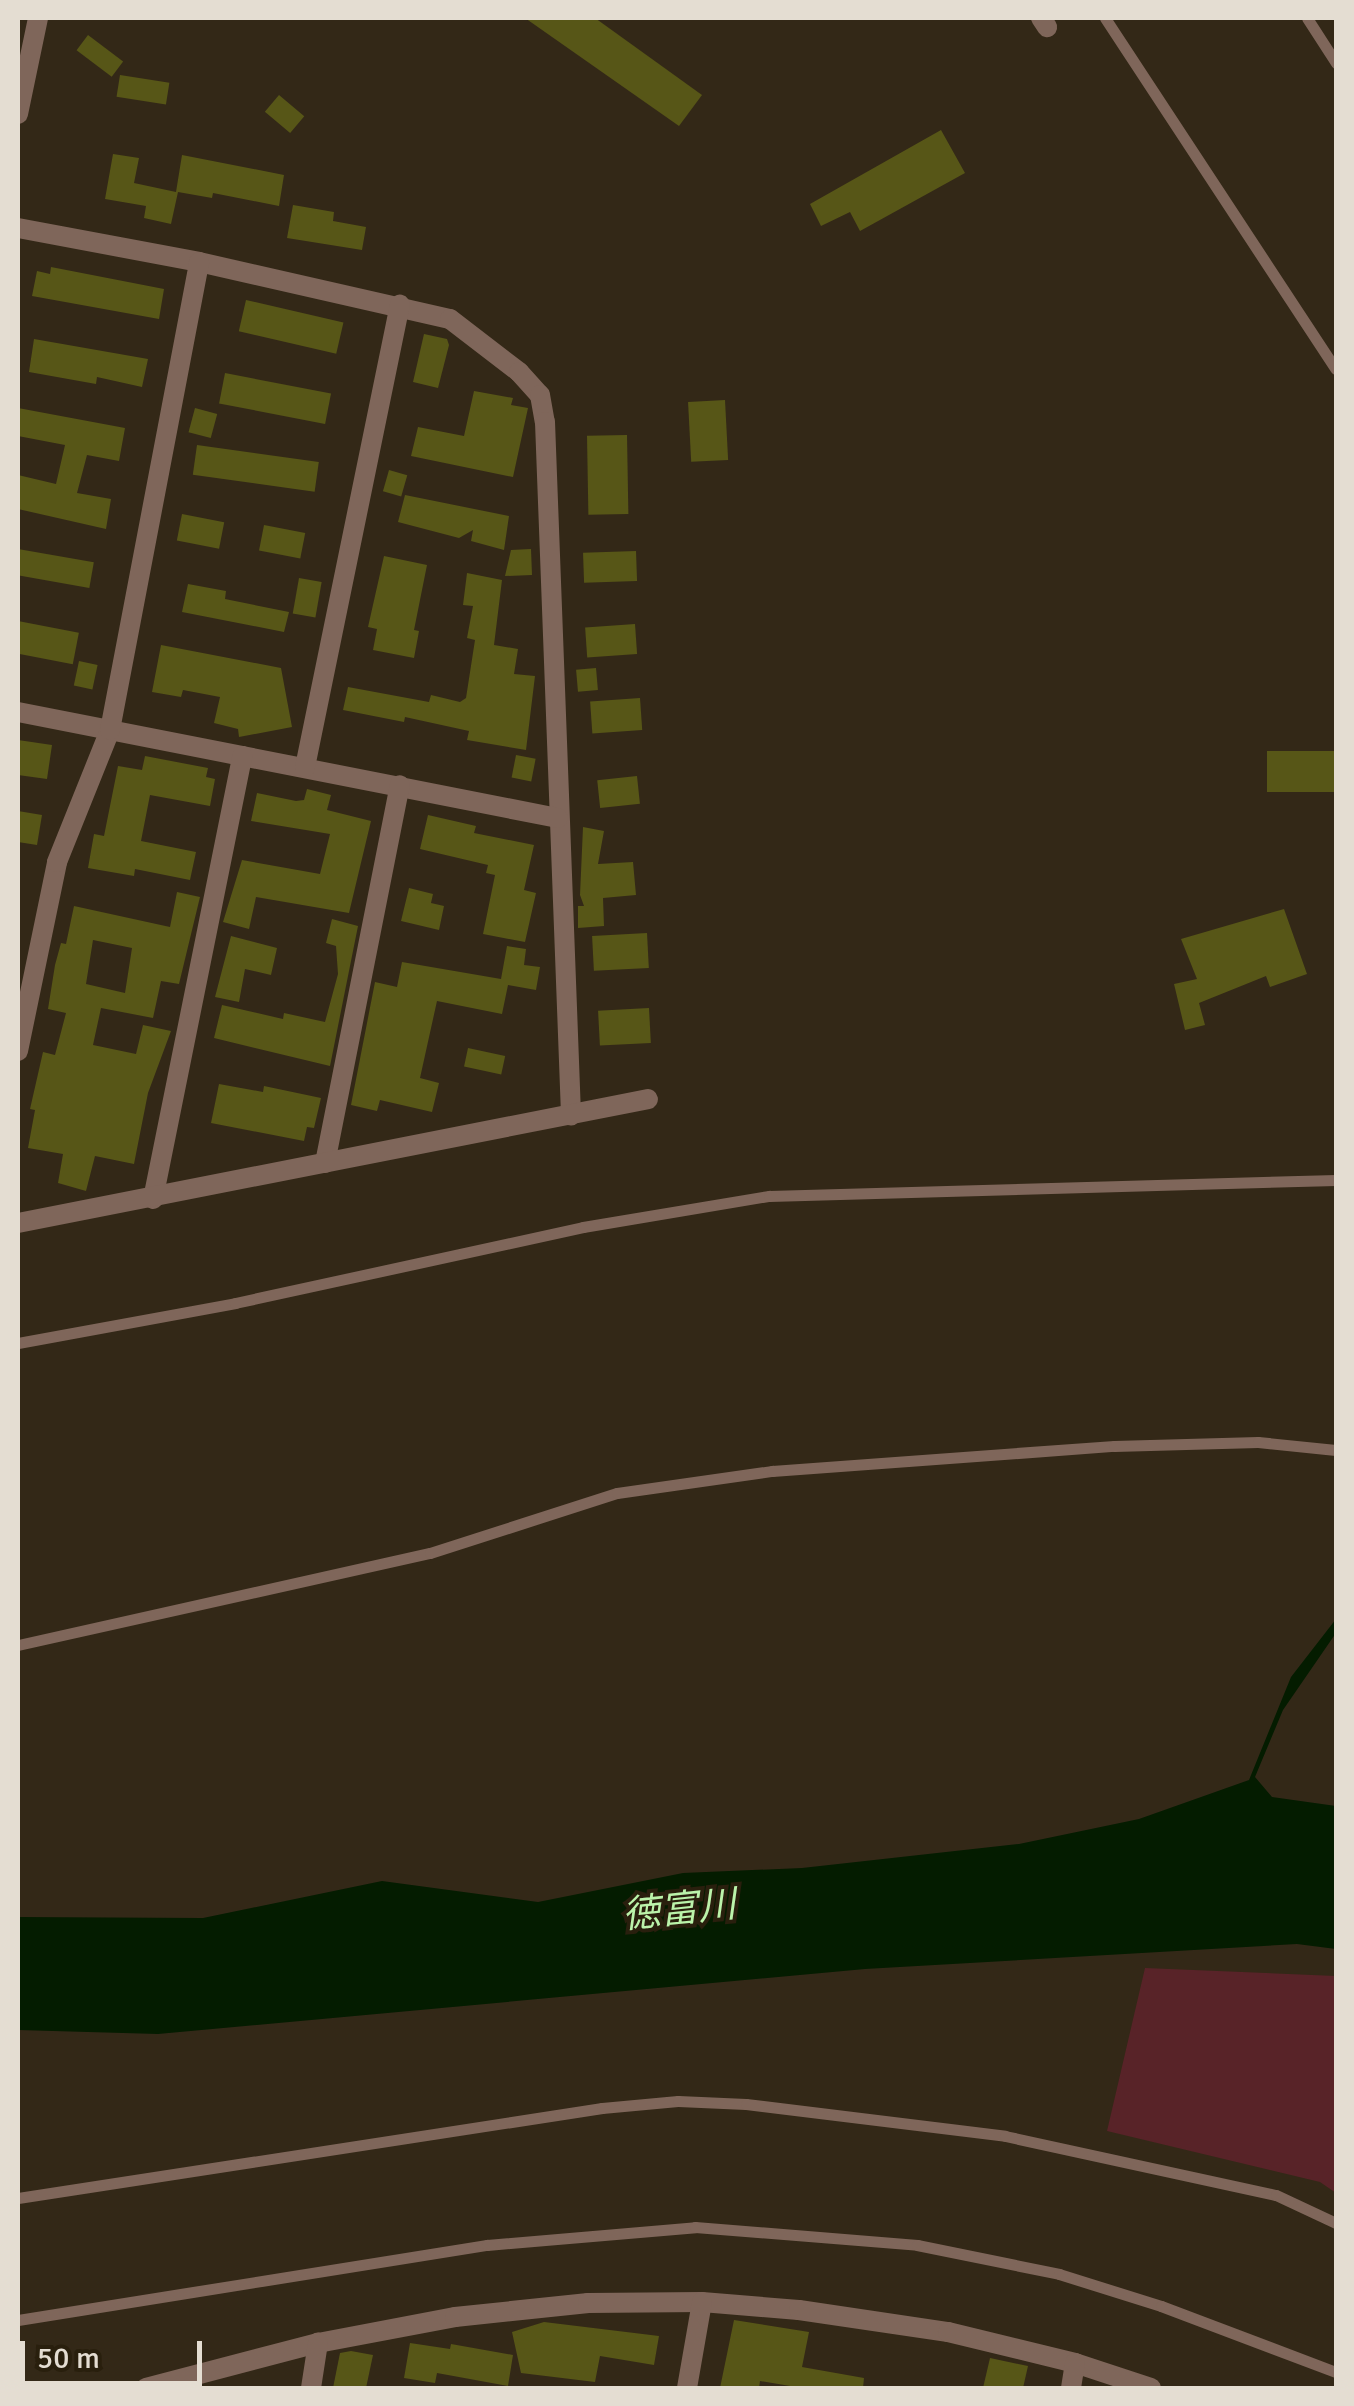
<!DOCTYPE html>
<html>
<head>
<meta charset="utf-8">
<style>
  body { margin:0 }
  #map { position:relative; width:1354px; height:2406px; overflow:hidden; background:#332817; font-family:Signika,"Noto Sans JP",sans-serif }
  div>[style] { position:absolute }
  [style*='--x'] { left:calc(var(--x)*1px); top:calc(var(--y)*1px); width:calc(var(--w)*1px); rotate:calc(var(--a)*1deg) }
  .green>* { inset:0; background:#582328 }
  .water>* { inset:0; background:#041c00 }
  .building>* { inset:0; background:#575617; transform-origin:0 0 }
  .service>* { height:11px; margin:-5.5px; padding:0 5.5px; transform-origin:5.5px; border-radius:5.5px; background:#7f665a }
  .minor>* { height:20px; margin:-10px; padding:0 10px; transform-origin:10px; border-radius:10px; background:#7f665a }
  .tertiary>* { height:20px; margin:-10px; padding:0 10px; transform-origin:10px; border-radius:10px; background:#7f665a }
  span { translate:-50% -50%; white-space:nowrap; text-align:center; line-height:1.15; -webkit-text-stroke:8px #291f0d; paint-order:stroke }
  .water-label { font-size:38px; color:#bbf3aa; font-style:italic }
  .frame { position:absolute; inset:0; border:20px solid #e4ddd2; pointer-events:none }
  .scale { position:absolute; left:20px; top:2341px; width:182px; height:45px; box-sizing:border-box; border:5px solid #e4ddd2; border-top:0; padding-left:12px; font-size:30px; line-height:35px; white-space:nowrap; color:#e4ddd2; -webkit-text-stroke:8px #291f0d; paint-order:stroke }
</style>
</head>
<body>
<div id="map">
  <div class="green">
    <div style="clip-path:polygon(1145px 1968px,1336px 1976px,1336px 2193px,1320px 2182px,1107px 2131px)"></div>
  </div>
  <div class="water">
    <div style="clip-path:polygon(1336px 1619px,1336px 1633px,1283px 1710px,1255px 1777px,1272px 1797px,1336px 1806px,1336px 1949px,1297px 1944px,865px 1969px,158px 2034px,18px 2030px,18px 1917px,203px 1918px,382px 1881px,538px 1902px,683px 1873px,802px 1868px,1019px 1844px,1139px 1819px,1249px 1780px,1291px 1677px)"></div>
  </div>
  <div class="building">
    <div style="clip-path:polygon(525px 18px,595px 18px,702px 95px,679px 126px)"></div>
    <div style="left:88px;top:35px;width:44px;height:19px;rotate:37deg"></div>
    <div style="left:120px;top:75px;width:50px;height:22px;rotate:9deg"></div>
    <div style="left:279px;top:95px;width:33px;height:22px;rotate:40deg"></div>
    <div style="clip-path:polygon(941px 130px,965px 173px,860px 231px,850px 212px,821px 226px,810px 204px)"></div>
    <div style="clip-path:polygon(113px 154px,139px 158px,134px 183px,176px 192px,182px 155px,284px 175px,279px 206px,213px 193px,212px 198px,178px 192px,171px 224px,144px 218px,146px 206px,105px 199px)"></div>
    <div style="clip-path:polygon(293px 205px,334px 212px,333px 221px,366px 227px,362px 250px,287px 238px)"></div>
    <div style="clip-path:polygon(51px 267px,164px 289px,159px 319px,32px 296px,37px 271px,50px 274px)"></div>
    <div style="left:246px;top:300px;width:100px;height:32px;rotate:13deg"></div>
    <div style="clip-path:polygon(424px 334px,447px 339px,449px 345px,438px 388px,413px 382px)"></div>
    <div style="clip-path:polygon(34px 339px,148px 359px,142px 387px,97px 377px,96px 384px,29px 372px)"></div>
    <div style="left:225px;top:373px;width:108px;height:31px;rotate:11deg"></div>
    <div style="clip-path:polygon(474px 391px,513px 398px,511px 405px,528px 408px,513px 477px,411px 456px,418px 427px,464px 436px)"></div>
    <div style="left:725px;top:400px;width:60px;height:37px;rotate:87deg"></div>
    <div style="clip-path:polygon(18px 408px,125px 428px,119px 461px,87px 455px,77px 493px,111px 499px,106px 529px,18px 509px,18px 475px,56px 484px,65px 445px,18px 436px)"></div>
    <div style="left:195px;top:408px;width:23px;height:25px;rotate:15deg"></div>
    <div style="left:627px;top:435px;width:79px;height:40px;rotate:89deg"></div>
    <div style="left:197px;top:445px;width:123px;height:30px;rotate:8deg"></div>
    <div style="left:389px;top:470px;width:19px;height:22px;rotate:16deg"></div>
    <div style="clip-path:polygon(405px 495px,509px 516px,504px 550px,471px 541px,473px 530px,459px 538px,398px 522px)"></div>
    <div style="left:182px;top:514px;width:43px;height:27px;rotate:11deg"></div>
    <div style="left:264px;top:525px;width:42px;height:26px;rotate:11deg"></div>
    <div style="left:18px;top:549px;width:77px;height:26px;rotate:10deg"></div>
    <div style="clip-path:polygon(531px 549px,532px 575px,505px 576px,511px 550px)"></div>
    <div style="left:636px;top:551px;width:30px;height:53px;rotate:88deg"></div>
    <div style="clip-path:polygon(384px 556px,427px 565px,414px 630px,419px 631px,414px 658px,373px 650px,377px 629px,368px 627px)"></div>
    <div style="clip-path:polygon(467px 573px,502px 580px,494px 645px,518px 649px,514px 674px,535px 676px,526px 750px,467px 740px,469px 731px,405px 717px,404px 722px,343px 710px,348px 687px,429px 702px,431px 695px,460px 702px,466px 698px,475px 640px,467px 638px,473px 606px,463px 605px)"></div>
    <div style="left:299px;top:578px;width:23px;height:36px;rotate:10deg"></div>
    <div style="clip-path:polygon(188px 584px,226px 591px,225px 599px,289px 612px,284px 632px,182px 612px)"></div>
    <div style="left:18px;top:621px;width:62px;height:32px;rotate:11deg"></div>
    <div style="left:635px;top:624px;width:30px;height:50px;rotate:86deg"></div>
    <div style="clip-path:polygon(161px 645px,281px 668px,292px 727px,239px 737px,238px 729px,214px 723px,220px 697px,183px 690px,181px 697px,152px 692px)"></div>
    <div style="left:79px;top:661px;width:19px;height:25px;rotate:12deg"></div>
    <div style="left:596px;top:668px;width:22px;height:20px;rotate:85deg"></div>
    <div style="left:640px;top:698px;width:32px;height:50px;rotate:86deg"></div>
    <div style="clip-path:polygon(18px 740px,52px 745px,47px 779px,18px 775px)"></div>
    <div style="left:1336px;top:751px;width:41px;height:69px;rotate:90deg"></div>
    <div style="left:516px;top:755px;width:20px;height:23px;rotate:11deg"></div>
    <div style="clip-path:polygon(145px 756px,208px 768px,206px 777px,215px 779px,210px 806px,150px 795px,141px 841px,196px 852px,190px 880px,135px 869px,134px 876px,88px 868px,94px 834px,104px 836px,118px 766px,142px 770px)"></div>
    <div style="left:637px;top:776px;width:28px;height:40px;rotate:84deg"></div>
    <div style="clip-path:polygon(307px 789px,331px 795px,327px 810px,371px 821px,349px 913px,256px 897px,249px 929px,223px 922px,242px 860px,320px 874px,330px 834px,251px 821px,257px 793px,296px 801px,304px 800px)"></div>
    <div style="clip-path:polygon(18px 811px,42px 815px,37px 845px,18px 842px)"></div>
    <div style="clip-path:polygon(428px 815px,476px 826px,474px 833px,534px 845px,524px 890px,536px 893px,525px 942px,483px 934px,495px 875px,486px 873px,488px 865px,420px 849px)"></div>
    <div style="clip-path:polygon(583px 827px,604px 831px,598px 864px,633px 862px,636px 895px,603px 898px,604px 926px,578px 928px,578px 906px,584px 906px,580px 895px)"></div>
    <div style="clip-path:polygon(409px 888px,433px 894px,431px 903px,444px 906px,439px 930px,401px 921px)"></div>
    <div style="clip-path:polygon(evenodd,177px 892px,200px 897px,179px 984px,161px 981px,153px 1018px,101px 1008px,93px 1045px,136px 1054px,143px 1025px,171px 1031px,148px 1093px,134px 1164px,95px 1156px,86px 1191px,58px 1183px,63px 1154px,28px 1148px,35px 1110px,30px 1109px,43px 1052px,55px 1055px,66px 1013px,48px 1009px,55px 965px,61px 943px,66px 944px,74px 906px,170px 927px,177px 892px,93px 940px,132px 948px,125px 993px,86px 984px,93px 940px)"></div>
    <div style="clip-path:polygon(1284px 909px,1307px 974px,1270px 987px,1266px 976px,1199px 1003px,1205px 1025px,1185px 1030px,1174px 984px,1197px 979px,1181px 939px)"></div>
    <div style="clip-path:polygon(332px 919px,358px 926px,330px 1066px,214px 1038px,222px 1005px,283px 1019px,284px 1013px,325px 1022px,338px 974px,336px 946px,326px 943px)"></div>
    <div style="left:647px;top:933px;width:35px;height:55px;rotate:87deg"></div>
    <div style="clip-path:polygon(231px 936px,277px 948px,271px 975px,245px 969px,239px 1002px,215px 997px)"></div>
    <div style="clip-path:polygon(507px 946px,526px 949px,524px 965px,540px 967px,536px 990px,508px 985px,502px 1014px,437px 1001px,420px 1078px,439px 1083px,432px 1112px,380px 1100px,377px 1111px,351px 1105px,375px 982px,397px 987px,402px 962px,501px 979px)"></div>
    <div style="left:649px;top:1008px;width:35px;height:51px;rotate:87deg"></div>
    <div style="left:468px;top:1048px;width:38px;height:19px;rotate:12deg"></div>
    <div style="clip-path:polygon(219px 1084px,263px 1092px,264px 1086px,321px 1098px,314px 1128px,307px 1127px,304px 1141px,211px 1123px)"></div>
    <div style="clip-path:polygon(734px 2320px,809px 2332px,802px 2367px,864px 2378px,863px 2388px,802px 2388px,760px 2381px,759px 2388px,720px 2388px)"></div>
    <div style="clip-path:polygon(544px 2322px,659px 2336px,654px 2365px,600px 2356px,595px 2382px,521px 2373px,512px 2332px)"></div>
    <div style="clip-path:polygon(410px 2343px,450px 2349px,451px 2344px,513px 2355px,508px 2386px,437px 2373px,435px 2383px,404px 2378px)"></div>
    <div style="clip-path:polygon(351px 2351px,373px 2355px,366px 2388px,333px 2388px,340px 2353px)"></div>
    <div style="clip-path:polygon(990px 2358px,1028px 2366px,1023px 2388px,983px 2388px)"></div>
  </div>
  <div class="service">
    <div style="--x:1105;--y:18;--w:420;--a:56.7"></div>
    <div style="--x:1307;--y:18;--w:54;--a:57.2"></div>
    <div style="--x:18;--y:1343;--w:221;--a:-10.4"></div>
    <div style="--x:235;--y:1303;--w:356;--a:-12.3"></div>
    <div style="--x:583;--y:1227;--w:189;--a:-9.5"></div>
    <div style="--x:769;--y:1196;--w:567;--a:-1.62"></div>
    <div style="--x:18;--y:1645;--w:422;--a:-12.6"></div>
    <div style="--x:430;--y:1553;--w:196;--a:-17.8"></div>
    <div style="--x:617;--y:1493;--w:157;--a:-8.1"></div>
    <div style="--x:772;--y:1471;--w:343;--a:-4.2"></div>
    <div style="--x:1114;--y:1446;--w:144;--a:-1.6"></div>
    <div style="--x:1258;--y:1442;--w:78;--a:5.9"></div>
    <div style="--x:18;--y:2198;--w:591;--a:-8.76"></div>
    <div style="--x:602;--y:2108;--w:76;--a:-5.3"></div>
    <div style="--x:678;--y:2101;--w:68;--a:2.5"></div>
    <div style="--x:746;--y:2104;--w:261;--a:7"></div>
    <div style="--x:1005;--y:2136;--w:277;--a:12.3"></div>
    <div style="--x:1276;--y:2195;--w:66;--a:25"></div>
    <div style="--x:18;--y:2320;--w:475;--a:-9.1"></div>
    <div style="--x:487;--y:2245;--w:209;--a:-4.9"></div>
    <div style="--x:695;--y:2227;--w:223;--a:4.6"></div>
    <div style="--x:917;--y:2245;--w:145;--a:11.5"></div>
    <div style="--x:1059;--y:2274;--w:107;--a:17.4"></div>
    <div style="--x:1161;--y:2306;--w:187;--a:20.7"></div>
  </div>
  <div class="minor">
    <div style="--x:1041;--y:18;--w:11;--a:56"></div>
    <div style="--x:18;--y:228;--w:184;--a:10.6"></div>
    <div style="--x:199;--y:262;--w:257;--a:12.8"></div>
    <div style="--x:450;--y:319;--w:87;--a:37.5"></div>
    <div style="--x:519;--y:372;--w:31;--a:48"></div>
    <div style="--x:540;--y:395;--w:27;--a:80"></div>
    <div style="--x:545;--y:422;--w:694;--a:87.85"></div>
    <div style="--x:18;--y:712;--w:550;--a:11.11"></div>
    <div style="--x:305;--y:767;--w:472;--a:-78.4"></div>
    <div style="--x:18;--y:1051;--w:193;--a:-78.3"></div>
    <div style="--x:57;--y:862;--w:142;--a:-68.1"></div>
    <div style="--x:110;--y:730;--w:476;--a:-79.2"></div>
    <div style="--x:325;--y:1163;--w:385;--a:-78.8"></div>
    <div style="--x:153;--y:1199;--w:452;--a:-78.6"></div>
    <div style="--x:18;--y:1223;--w:642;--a:-11.13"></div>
    <div style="--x:146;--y:2388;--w:178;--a:-14.7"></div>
    <div style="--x:318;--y:2343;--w:139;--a:-10.7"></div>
    <div style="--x:455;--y:2317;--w:134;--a:-6"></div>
    <div style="--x:588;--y:2303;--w:114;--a:-0.5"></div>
    <div style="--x:702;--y:2302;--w:97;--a:4.7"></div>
    <div style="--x:799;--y:2310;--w:151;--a:8.4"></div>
    <div style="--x:948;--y:2332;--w:131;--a:13.7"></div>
    <div style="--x:1075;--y:2363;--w:80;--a:18.2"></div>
    <div style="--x:311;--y:2388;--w:46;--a:-81.2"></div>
    <div style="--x:687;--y:2388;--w:87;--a:-80.1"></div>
    <div style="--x:1071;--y:2388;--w:25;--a:-81"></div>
  </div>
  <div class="tertiary">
    <div style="--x:18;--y:114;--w:98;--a:-78.2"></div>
  </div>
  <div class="water-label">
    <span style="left:679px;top:1910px;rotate:-6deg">徳富川</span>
  </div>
  <div class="frame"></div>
  <div class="scale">50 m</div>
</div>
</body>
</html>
